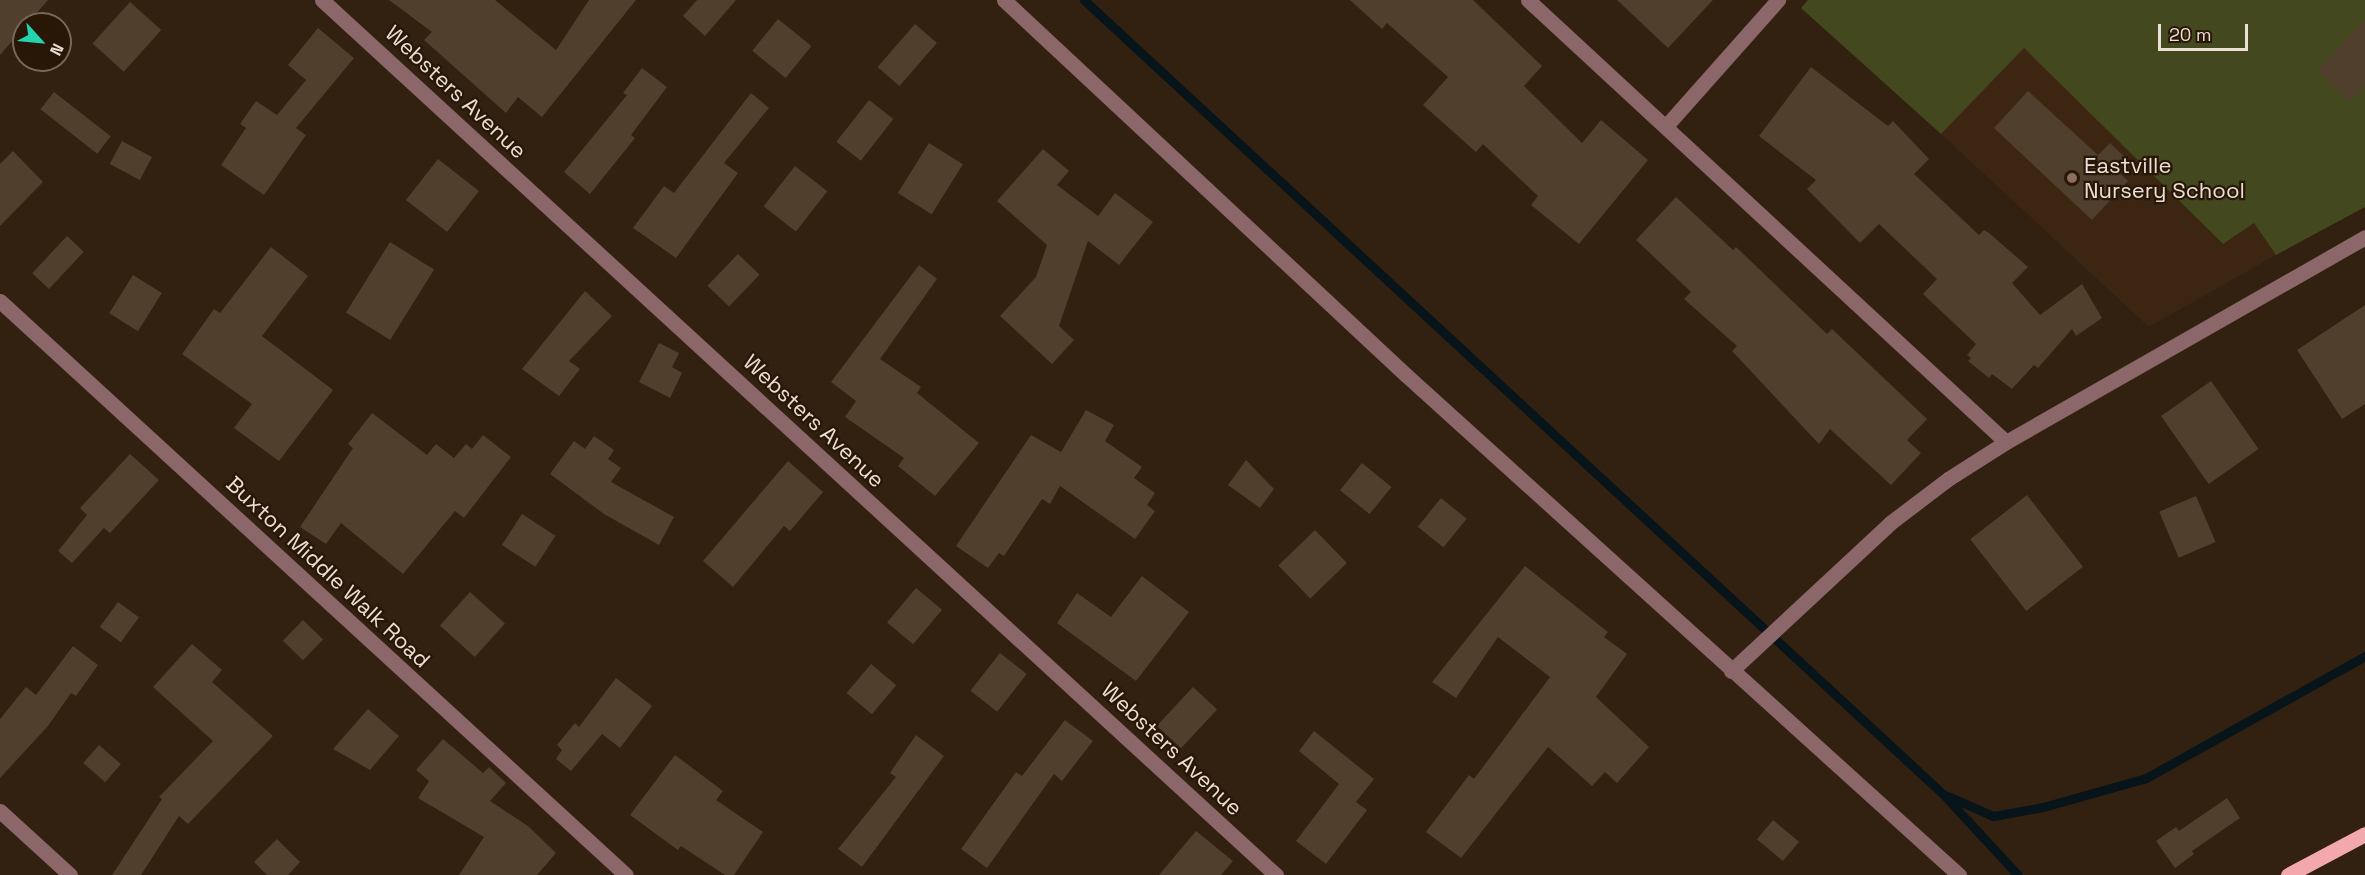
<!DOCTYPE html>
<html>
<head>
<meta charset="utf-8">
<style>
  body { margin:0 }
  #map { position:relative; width:2365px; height:875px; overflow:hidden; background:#322011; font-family:"Space Grotesk",sans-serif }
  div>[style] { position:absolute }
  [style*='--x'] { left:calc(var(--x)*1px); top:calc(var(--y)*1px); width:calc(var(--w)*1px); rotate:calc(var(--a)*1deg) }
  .built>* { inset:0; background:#3d2611 }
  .green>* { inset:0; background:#44481e }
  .stream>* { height:9px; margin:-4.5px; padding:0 4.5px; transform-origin:4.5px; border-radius:4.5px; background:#071419 }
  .building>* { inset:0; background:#4f3f2c; transform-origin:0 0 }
  .minor>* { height:15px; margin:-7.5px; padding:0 7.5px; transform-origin:7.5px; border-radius:7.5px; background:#8b6769 }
  .major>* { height:15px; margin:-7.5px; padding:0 7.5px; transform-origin:7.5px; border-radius:7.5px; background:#f3a8ae }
  .dots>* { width:16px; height:16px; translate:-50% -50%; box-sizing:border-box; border:3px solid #281707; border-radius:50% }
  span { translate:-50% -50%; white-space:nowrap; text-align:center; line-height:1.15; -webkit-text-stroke:4.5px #281707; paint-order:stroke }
  .street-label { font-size:22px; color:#ebded5 }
  .poi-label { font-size:22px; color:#ebded5 }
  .left { translate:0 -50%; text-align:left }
  .north { position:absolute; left:12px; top:12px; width:60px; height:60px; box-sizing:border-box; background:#281707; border:2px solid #766759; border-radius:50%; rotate:117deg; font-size:16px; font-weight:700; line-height:24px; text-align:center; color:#ebded5 }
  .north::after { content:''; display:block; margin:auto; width:21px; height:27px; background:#23d5af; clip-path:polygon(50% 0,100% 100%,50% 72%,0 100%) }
  .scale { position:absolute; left:2158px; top:24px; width:90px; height:27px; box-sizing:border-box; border:3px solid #ebded5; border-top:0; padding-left:8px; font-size:18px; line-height:21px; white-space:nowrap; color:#ebded5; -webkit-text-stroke:4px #281707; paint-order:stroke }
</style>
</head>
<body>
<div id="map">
  <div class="built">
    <div style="clip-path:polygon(2024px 47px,2222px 244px,2254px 223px,2276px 255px,2149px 327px,1941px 134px)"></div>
  </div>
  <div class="green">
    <div style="clip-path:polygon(1808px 0,2365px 0,2365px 207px,2276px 255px,2254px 223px,2223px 244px,2024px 48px,1941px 134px,1801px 8px)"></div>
  </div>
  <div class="stream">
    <div style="--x:1084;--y:0;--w:1170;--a:42.75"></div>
    <div style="--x:1943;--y:794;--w:110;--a:47.2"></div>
    <div style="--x:1948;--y:796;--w:49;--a:24"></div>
    <div style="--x:1993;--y:816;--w:51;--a:-10.2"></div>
    <div style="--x:2043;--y:807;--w:107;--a:-15.7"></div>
    <div style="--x:2146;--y:778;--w:251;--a:-29.1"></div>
  </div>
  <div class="building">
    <div style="clip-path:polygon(0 0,48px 0,0 55px)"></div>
    <div style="clip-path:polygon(389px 0,495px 0,556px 50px,589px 0,636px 0,542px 117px,518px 97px,506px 113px,424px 40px,432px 32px)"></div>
    <div style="clip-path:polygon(697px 0,736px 0,705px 36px,683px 16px)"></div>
    <div style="clip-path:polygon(1350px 0,1473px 0,1542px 66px,1524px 86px,1582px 143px,1601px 120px,1648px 160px,1579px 244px,1531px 205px,1538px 196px,1483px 144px,1476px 152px,1423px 105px,1448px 77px,1387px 23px,1382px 29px)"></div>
    <div style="clip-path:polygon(1617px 0,1713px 0,1668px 48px)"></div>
    <div style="left:130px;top:2px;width:42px;height:56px;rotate:42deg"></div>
    <div style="left:778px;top:19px;width:43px;height:41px;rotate:39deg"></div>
    <div style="clip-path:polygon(2365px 19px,2365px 85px,2350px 102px,2317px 71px)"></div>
    <div style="left:915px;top:24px;width:29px;height:57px;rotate:41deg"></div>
    <div style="clip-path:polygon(318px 28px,354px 58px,296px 128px,306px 135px,264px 195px,221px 165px,246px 128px,240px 124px,256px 101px,277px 115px,306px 80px,288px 65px)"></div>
    <div style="clip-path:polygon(1811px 67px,1888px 126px,1893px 121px,1929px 159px,1914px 174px,1979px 235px,1984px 230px,1989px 233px,2028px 267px,2012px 283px,2040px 315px,2082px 284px,2102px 318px,2076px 336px,2072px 329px,2038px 368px,2034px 365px,2012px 389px,1992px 374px,1989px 378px,1968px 361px,1971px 358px,1967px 355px,1976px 344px,1923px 294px,1937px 279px,1879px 224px,1860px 243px,1807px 189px,1816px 180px,1759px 136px)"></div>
    <div style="clip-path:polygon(642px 68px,667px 87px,631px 135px,635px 138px,590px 194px,564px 172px,627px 95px,623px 93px)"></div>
    <div style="clip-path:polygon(2028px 91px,2098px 155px,2110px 143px,2127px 159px,2116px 170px,2128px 181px,2092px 220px,1994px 128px)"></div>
    <div style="left:54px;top:92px;width:72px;height:22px;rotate:38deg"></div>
    <div style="clip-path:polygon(751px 93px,769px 108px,724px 163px,738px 173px,676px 258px,633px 228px,664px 186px,674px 193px)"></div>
    <div style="left:869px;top:100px;width:31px;height:53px;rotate:38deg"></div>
    <div style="left:122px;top:141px;width:34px;height:26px;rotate:28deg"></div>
    <div style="left:929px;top:143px;width:40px;height:59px;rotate:32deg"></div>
    <div style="clip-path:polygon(1043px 149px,1069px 171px,1057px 185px,1098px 216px,1115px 193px,1153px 222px,1119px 265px,1088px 241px,1059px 326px,1074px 340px,1052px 364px,1000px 316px,1036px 277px,1047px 245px,997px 201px)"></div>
    <div style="clip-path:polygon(13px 151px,43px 182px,0 226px,0 164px)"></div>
    <div style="left:438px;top:159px;width:52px;height:52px;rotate:38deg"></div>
    <div style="left:795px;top:166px;width:41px;height:51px;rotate:38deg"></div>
    <div style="clip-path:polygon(1676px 197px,1733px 250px,1736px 247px,1827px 334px,1832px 329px,1927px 419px,1907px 440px,1921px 453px,1891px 485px,1830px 429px,1819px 444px,1732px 351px,1737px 346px,1684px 299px,1691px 292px,1636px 240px)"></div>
    <div style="left:67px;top:236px;width:23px;height:51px;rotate:43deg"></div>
    <div style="left:390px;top:242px;width:52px;height:83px;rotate:32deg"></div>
    <div style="clip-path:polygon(271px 247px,308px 276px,262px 336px,333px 390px,279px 461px,234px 428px,252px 404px,182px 354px,214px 309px,220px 313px)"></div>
    <div style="left:738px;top:254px;width:30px;height:44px;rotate:44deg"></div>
    <div style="clip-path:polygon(919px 265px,937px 279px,880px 359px,921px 387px,917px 393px,979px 443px,935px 496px,898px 466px,904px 458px,845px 417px,856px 401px,831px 382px)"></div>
    <div style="left:133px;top:275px;width:34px;height:45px;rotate:32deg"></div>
    <div style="clip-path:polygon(585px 291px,612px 316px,569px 361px,580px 369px,559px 396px,522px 369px)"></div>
    <div style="clip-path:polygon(2365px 305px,2365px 404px,2342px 419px,2297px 350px)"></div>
    <div style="clip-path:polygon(659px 343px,679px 353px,672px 367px,682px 373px,670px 398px,639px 382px)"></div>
    <div style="left:2211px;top:381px;width:83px;height:61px;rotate:55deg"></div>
    <div style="clip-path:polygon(1086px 410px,1114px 425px,1105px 441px,1142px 467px,1134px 478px,1155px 493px,1147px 505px,1155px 511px,1135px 539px,1060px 486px,1050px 504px,1042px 499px,1004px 556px,999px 553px,988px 568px,956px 546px,1031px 435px,1061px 452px)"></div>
    <div style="clip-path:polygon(372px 413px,427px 455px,436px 444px,454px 458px,466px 444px,472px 449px,483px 435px,511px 457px,464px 518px,455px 511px,403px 574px,341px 523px,326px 544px,300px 527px,353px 448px,348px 444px)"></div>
    <div style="clip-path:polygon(594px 436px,614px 450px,608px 459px,621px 468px,611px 482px,674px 517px,659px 545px,604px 514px,550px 474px,574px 441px,585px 449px)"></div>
    <div style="clip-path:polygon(130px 454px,159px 480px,110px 533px,104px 528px,72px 563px,58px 551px,87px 515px,80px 508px)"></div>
    <div style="clip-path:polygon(1246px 460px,1274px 489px,1260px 508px,1228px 485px)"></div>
    <div style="clip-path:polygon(788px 461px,823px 492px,790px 531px,784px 526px,733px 587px,703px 561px)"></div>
    <div style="left:1362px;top:463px;width:38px;height:35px;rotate:39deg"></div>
    <div style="left:2027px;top:495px;width:91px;height:72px;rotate:52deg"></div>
    <div style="left:2196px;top:496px;width:50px;height:40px;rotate:67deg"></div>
    <div style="left:1441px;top:498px;width:33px;height:37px;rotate:39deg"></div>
    <div style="left:522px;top:514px;width:40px;height:37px;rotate:33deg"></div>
    <div style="left:1315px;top:530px;width:46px;height:51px;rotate:46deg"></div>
    <div style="clip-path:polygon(1525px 566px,1608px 632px,1604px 637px,1627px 654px,1596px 697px,1649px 747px,1617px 783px,1605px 772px,1592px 786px,1548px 747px,1461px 858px,1426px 832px,1469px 775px,1474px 779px,1550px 677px,1498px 637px,1456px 698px,1432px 682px)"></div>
    <div style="clip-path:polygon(1142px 576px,1189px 612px,1136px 681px,1057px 623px,1077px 593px,1111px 617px)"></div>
    <div style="left:916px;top:588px;width:34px;height:45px;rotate:40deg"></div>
    <div style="left:470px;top:592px;width:47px;height:45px;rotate:42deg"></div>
    <div style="left:118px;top:602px;width:26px;height:31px;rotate:36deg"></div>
    <div style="left:303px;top:620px;width:28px;height:29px;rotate:44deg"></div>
    <div style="clip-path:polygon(192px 644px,222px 670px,212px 682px,273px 736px,188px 824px,179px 816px,141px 875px,112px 875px,162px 799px,159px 797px,213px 741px,153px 687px)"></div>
    <div style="clip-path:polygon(73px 646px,98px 665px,76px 696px,71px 693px,48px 726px,0 778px,0 719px,26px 687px,36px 695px)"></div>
    <div style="left:1000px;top:653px;width:34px;height:48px;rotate:38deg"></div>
    <div style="left:871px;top:664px;width:33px;height:38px;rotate:40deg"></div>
    <div style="clip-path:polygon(616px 678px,652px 706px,620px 748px,602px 734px,571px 771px,556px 759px,562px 750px,557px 745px,575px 723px,579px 727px)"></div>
    <div style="left:1193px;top:687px;width:33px;height:53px;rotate:43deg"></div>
    <div style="clip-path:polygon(368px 709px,399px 736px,370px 770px,333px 749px)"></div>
    <div style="clip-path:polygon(1065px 720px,1093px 741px,1062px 781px,1054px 774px,987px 868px,961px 849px,1016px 772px,1022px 776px)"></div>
    <div style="clip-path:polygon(1314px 731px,1374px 779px,1356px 802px,1367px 810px,1326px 864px,1296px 841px,1339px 784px,1299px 751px)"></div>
    <div style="clip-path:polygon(916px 735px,944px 756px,862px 867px,838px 849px,896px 777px,890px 773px)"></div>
    <div style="clip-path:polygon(443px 739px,483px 773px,489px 767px,506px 783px,490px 801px,528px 826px,556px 853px,537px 875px,459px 875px,484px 837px,418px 798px,429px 781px,416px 770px)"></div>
    <div style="left:99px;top:745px;width:29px;height:24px;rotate:41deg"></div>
    <div style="clip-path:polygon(675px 755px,723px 791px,716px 800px,763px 832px,734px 875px,725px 875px,681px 846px,678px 850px,630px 815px)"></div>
    <div style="clip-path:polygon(2227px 798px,2240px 818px,2192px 851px,2194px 854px,2175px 868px,2156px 841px,2176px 827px,2179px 831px)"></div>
    <div style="left:1773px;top:820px;width:34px;height:25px;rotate:40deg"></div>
    <div style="clip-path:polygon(1196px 831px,1233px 861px,1221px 875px,1159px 875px)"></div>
    <div style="clip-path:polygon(277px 839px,300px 862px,288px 875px,267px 875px,254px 862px)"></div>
  </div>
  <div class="minor">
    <div style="--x:322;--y:0;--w:1295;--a:42.53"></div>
    <div style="--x:1004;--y:0;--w:550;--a:43.01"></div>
    <div style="--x:1406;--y:375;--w:746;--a:42.12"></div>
    <div style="--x:1528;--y:0;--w:651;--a:42.76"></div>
    <div style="--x:1666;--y:126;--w:169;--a:-48.4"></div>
    <div style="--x:0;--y:301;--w:849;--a:42.52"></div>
    <div style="--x:1731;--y:671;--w:217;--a:-42.9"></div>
    <div style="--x:1890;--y:523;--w:73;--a:-37.2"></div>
    <div style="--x:1948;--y:479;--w:69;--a:-32.5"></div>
    <div style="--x:2006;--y:442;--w:413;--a:-29.7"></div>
    <div style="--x:0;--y:811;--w:95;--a:42.4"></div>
  </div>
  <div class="major">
    <div style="--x:2288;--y:875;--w:87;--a:-28"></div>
  </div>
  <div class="dots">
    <div style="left:2072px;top:178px;background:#8d6e63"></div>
  </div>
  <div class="street-label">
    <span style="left:456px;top:92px;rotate:43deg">Websters Avenue</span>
    <span style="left:814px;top:421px;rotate:43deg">Websters Avenue</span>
    <span style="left:328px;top:572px;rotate:43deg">Buxton Middle Walk Road</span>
    <span style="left:1172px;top:749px;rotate:43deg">Websters Avenue</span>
  </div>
  <div class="poi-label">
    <span class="left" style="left:2084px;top:178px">Eastville<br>Nursery School</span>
  </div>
  <div class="north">N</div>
  <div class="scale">20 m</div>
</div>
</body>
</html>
